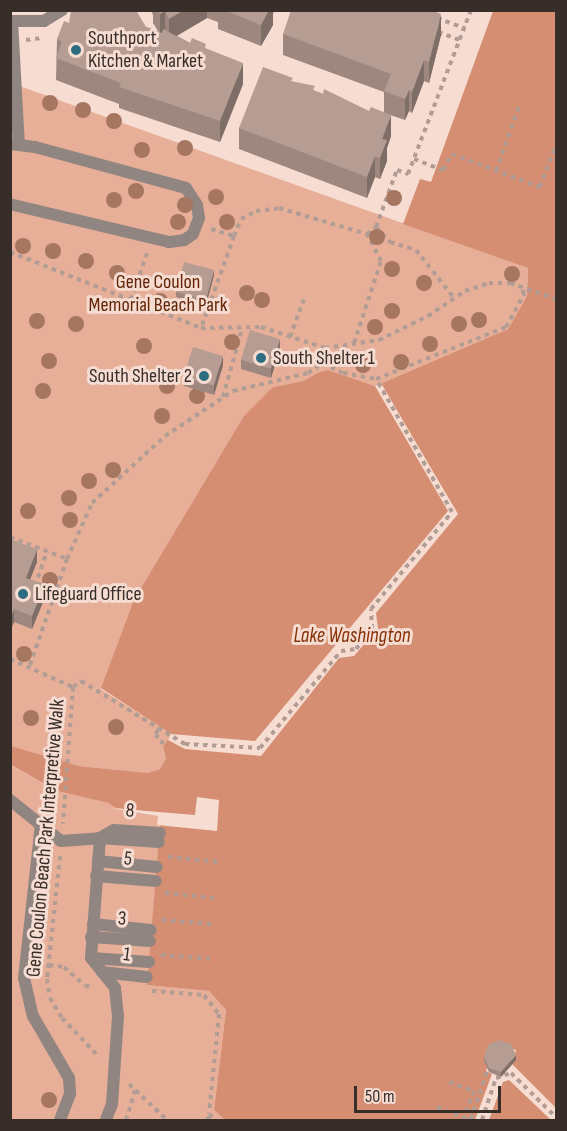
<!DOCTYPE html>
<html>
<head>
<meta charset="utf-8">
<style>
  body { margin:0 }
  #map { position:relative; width:567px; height:1131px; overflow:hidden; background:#f7dcd2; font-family:"Sofia Sans Condensed",sans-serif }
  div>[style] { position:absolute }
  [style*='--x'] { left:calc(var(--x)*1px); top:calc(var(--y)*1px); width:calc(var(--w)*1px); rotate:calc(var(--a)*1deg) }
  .green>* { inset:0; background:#e7ae98 }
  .water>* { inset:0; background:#d68e72 }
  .pier>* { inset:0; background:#f7dcd2 }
  .path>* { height:4px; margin-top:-2px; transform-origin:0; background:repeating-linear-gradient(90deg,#b19d95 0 4.5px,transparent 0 9px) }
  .service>* { height:12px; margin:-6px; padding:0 6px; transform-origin:6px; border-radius:6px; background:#908581 }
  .trees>* { width:16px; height:16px; margin:-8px; border-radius:50%; background:#a67661 }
  .wall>* { inset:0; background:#9d877e }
  .shaded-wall>* { inset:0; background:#7f6e67 }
  .building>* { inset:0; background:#b69d93; transform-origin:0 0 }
  .dots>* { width:16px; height:16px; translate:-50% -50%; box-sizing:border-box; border:3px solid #f7dcd2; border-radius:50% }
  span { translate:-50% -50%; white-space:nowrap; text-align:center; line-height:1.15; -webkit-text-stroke:6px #f7dcd2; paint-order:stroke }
  .poi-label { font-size:20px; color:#372d29 }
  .left { translate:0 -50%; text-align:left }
  .right { translate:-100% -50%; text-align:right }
  .park-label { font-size:20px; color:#632304 }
  .street-label { font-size:20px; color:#372d29 }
  .water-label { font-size:21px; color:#873206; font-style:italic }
  .frame { position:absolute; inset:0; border:12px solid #372d29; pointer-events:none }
  .scale { position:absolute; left:354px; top:1086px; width:147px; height:27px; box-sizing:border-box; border:3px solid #372d29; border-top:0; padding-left:8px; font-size:18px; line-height:21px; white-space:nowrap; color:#372d29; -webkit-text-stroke:4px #f7dcd2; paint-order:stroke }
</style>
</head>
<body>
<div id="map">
  <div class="green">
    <div style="clip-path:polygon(11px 83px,528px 268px,527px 296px,508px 329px,375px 386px,328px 370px,303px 381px,273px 387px,101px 689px,171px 734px,163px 747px,166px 758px,160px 769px,148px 773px,79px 766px,12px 747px,11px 761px)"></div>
    <div style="clip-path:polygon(10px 765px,57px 791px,108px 803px,116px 808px,161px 813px,148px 985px,209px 991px,226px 1010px,214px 1110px,225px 1120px,11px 1120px)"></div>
  </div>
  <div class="water">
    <div style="clip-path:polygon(493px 11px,556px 11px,556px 1120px,225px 1120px,214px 1110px,226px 1010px,209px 991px,147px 985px,161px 813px,116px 808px,108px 803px,57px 791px,11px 765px,11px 746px,79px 766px,148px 773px,160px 769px,166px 758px,163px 747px,171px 734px,101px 688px,134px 600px,244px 416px,273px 387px,303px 381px,320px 372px,328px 370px,375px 386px,508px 329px,527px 296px,528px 268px,403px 224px,420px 179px,431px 182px)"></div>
  </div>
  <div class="pier">
    <div style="clip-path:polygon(381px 383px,458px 514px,376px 613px,378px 628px,354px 656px,339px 658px,261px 756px,185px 749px,168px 740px,171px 734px,255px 741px,448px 511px,375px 386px)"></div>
    <div style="clip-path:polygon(197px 797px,219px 800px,217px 831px,157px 825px,158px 816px,110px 808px,195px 815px)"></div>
    <div style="clip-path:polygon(494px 1042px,516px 1050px,512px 1064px,556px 1108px,556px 1120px,551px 1120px,509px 1080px,503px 1082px,489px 1120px,475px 1120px,492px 1074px,486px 1071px)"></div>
  </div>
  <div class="path">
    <div style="--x:437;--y:18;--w:30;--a:20"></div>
    <div style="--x:438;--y:32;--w:23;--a:20"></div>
    <div style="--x:26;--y:40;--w:16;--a:-7"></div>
    <div style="--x:414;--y:159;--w:31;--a:21"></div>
    <div style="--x:443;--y:170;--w:18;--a:-61"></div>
    <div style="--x:452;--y:154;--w:94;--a:20.6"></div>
    <div style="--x:540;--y:187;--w:46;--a:-69.6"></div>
    <div style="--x:496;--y:171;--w:71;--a:-70.3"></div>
    <div style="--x:376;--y:227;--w:61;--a:-69.8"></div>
    <div style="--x:397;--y:170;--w:12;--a:20"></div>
    <div style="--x:408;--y:174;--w:176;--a:-69"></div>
    <div style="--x:211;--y:229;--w:24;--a:17"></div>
    <div style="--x:234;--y:236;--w:18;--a:-68"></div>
    <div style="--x:241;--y:219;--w:17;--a:-28"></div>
    <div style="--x:256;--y:211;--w:23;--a:-7"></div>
    <div style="--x:279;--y:208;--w:92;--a:16.5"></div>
    <div style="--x:367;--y:234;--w:11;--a:-38"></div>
    <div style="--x:376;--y:227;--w:21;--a:47"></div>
    <div style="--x:390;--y:242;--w:27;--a:17"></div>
    <div style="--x:416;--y:250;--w:61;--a:51.6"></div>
    <div style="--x:234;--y:236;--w:98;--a:109.7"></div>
    <div style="--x:201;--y:328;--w:60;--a:-1"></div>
    <div style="--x:261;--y:327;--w:67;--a:18.2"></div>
    <div style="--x:10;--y:252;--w:206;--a:21.7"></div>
    <div style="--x:131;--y:300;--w:53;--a:-71.2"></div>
    <div style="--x:290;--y:337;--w:40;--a:-69.8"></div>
    <div style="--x:354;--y:343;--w:86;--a:-71.8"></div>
    <div style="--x:381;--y:261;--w:30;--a:-117"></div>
    <div style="--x:323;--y:363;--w:22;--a:27"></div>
    <div style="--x:343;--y:373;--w:34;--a:10"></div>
    <div style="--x:376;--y:379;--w:140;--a:-21.8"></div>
    <div style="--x:506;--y:327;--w:38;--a:-61"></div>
    <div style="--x:524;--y:294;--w:6;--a:-108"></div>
    <div style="--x:223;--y:397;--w:71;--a:-74.4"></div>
    <div style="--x:10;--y:537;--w:61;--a:21.1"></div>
    <div style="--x:35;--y:586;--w:37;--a:-71"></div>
    <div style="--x:42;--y:589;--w:14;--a:25"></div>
    <div style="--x:10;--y:659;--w:69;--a:24"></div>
    <div style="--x:73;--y:687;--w:137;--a:94.2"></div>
    <div style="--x:30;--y:665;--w:112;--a:-70.8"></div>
    <div style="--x:67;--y:559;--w:61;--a:-65.9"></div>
    <div style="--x:92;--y:503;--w:99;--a:-42.5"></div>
    <div style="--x:165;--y:436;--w:82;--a:-33.5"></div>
    <div style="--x:233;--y:391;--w:77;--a:-13.5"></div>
    <div style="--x:308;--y:373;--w:18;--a:-34"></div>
    <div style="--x:323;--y:363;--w:15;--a:-82"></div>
    <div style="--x:325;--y:348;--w:55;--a:-8.4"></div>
    <div style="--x:379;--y:340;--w:55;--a:-26.1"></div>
    <div style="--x:428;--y:316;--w:45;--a:-34"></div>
    <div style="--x:465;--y:291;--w:25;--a:-18"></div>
    <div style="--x:489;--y:283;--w:21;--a:0"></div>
    <div style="--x:510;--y:283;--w:49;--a:19.2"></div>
    <div style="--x:73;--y:687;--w:10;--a:-37"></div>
    <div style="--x:81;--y:681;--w:122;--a:31.2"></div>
    <div style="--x:185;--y:744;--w:75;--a:3.1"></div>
    <div style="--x:260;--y:748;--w:126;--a:-50.1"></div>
    <div style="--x:341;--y:651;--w:15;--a:-8"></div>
    <div style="--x:356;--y:649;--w:26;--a:-51"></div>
    <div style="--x:372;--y:629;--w:20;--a:-93"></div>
    <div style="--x:371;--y:609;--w:126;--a:-50.1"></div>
    <div style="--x:452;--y:512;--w:153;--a:-119.7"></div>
    <div style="--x:158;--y:730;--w:6;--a:121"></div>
    <div style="--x:155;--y:735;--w:9;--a:32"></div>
    <div style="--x:163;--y:740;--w:5;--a:112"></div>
    <div style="--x:60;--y:856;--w:124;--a:96"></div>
    <div style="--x:47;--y:979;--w:19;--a:81"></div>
    <div style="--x:50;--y:998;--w:23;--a:59"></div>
    <div style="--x:62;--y:1018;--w:54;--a:46.5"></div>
    <div style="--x:168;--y:857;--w:52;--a:5.5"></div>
    <div style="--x:165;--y:893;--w:50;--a:5.7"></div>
    <div style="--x:162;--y:920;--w:50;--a:4.6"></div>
    <div style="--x:161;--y:955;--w:50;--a:4.6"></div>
    <div style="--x:49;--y:965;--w:15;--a:8"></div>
    <div style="--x:64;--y:967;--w:28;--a:42"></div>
    <div style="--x:85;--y:986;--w:9;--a:6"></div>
    <div style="--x:152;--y:991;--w:52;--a:4.4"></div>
    <div style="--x:204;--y:995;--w:24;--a:52"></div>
    <div style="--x:219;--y:1014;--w:100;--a:95.7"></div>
    <div style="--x:209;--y:1114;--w:9;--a:41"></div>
    <div style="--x:449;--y:1082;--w:27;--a:20"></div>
    <div style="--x:474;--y:1091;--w:31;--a:111"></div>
    <div style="--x:129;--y:1084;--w:52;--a:43.5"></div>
    <div style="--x:437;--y:1107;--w:30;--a:20"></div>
    <div style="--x:126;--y:1120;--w:31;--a:-73"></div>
    <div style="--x:206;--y:1120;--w:6;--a:-39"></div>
    <div style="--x:466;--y:1120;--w:5;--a:-11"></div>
    <div style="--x:471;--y:1119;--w:50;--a:-71.2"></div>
    <div style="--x:482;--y:1120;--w:44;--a:-71.6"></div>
    <div style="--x:496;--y:1078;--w:16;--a:-18"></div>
    <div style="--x:511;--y:1073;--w:63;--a:44.4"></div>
  </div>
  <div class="service">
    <div style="--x:10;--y:21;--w:34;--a:0"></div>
    <div style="--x:44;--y:21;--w:21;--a:-31"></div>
    <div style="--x:12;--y:21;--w:124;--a:86.8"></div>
    <div style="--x:10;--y:144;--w:25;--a:7"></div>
    <div style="--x:35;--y:147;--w:156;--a:15.2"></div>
    <div style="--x:186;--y:188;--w:20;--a:57"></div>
    <div style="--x:197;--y:205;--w:13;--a:81"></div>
    <div style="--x:199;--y:218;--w:17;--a:111"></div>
    <div style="--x:193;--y:234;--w:11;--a:146"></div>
    <div style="--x:184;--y:240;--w:15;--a:172"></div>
    <div style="--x:169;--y:242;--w:163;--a:-166.6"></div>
    <div style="--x:10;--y:800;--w:65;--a:38.8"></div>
    <div style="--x:61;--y:841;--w:39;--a:-4"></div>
    <div style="--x:100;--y:838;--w:120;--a:94.3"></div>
    <div style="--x:91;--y:958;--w:38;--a:51"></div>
    <div style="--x:115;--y:988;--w:28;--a:84"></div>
    <div style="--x:118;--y:1016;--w:88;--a:93.9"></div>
    <div style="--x:112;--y:1104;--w:17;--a:111"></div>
    <div style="--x:41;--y:824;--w:155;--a:96.3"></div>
    <div style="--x:24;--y:978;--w:39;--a:77"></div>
    <div style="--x:33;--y:1016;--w:72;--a:59.9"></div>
    <div style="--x:69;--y:1078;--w:16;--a:86"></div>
    <div style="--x:70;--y:1094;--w:28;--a:111"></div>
    <div style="--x:100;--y:838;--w:16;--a:-30"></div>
    <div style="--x:114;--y:830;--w:46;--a:3.7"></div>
    <div style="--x:100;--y:838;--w:59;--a:3.9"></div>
    <div style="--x:98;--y:861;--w:59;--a:5.8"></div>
    <div style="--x:96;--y:876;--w:60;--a:4.8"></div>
    <div style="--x:93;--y:924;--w:58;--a:5.9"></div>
    <div style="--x:91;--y:937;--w:59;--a:3.9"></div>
    <div style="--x:91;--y:958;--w:58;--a:3.9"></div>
    <div style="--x:102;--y:972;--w:45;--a:6.3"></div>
  </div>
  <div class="trees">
    <div style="left:50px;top:103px"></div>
    <div style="left:83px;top:110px"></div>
    <div style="left:114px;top:121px"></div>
    <div style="left:185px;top:148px"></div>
    <div style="left:142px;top:150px"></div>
    <div style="left:136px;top:191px"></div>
    <div style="left:216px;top:197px"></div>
    <div style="left:394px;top:198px"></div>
    <div style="left:114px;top:200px"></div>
    <div style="left:185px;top:205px"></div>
    <div style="left:178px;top:222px"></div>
    <div style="left:227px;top:222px"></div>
    <div style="left:377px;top:237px"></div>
    <div style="left:23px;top:246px"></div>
    <div style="left:53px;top:251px"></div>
    <div style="left:86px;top:261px"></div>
    <div style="left:392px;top:269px"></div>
    <div style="left:117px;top:273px"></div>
    <div style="left:512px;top:274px"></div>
    <div style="left:424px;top:283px"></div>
    <div style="left:247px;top:293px"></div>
    <div style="left:262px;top:300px"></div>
    <div style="left:160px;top:301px"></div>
    <div style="left:392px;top:311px"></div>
    <div style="left:479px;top:320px"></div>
    <div style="left:37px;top:321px"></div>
    <div style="left:76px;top:324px"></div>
    <div style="left:459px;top:324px"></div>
    <div style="left:375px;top:327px"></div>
    <div style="left:232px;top:342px"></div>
    <div style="left:430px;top:344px"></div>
    <div style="left:144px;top:346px"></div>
    <div style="left:49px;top:361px"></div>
    <div style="left:401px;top:362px"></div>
    <div style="left:363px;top:365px"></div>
    <div style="left:167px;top:386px"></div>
    <div style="left:43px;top:391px"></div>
    <div style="left:197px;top:396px"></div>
    <div style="left:162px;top:416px"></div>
    <div style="left:113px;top:470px"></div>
    <div style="left:89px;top:481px"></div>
    <div style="left:69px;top:498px"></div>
    <div style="left:28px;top:511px"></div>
    <div style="left:70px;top:520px"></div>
    <div style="left:50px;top:580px"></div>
    <div style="left:24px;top:654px"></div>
    <div style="left:31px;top:718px"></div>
    <div style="left:116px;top:727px"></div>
    <div style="left:49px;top:1100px"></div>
  </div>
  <div class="wall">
    <div style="clip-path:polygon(151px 10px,274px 10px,273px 14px,273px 25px,261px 46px,218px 29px,218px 22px,207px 18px,177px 36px,190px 43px,206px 49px,243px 84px,220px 142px,119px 108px,119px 104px,56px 80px,57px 39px,69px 23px,146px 27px,158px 31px,153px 23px,153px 15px)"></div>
    <div style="clip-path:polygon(283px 34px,441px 35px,429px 83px,424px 81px,412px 113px,409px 111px,405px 120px,387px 114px,391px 136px,387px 148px,387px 161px,380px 179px,375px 177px,367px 198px,239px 149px,239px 128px,293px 82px,315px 91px,369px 111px,384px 112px,384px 92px,283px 55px)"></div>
    <div style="clip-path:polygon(214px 275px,206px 305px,176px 297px,176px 292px)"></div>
    <div style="clip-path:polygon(280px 348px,271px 378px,241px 369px,241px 360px)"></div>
    <div style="clip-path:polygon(223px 365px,214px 395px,184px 386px,184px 377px)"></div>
    <div style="clip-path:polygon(10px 539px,37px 562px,30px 579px,45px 597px,32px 629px,14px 622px,10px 631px)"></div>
    <div style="clip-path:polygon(484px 1057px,516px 1060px,501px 1077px,489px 1072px,484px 1061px)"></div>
  </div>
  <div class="shaded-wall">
    <div style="clip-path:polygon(184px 10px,207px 10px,207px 18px,169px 40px,169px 19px)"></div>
    <div style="clip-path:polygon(269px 10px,274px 10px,273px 14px,273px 25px,261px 46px,261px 25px)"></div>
    <div style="clip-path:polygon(165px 11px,165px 33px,160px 35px,160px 14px)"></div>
    <div style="clip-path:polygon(441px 14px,441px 35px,429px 83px,429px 62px)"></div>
    <div style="clip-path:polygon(424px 60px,424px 81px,412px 113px,412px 92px)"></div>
    <div style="clip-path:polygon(243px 63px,243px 84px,220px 142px,220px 121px)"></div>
    <div style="clip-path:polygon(409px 90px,409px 111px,405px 120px,405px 99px)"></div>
    <div style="clip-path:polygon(391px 115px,391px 136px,387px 148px,387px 161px,380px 179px,380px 158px,382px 139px)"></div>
    <div style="clip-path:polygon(375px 156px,375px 177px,367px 198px,367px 177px)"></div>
    <div style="clip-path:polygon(214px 270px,214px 275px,206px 305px,206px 300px)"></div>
    <div style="clip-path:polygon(280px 339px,280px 348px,271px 378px,271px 369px)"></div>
    <div style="clip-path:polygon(223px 356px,223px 365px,214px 395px,214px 386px)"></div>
    <div style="clip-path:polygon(37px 549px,37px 562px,26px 590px,26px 578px)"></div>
    <div style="clip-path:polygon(45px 584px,45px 597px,32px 629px,32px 616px)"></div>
    <div style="clip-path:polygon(14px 609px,14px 622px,10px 631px,10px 618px)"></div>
    <div style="clip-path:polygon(516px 1055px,516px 1060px,501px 1077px,501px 1072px)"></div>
  </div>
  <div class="building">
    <div style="clip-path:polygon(71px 10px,136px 10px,146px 27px,162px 33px,163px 29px,190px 43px,192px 38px,206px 44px,205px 48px,243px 63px,220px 121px,119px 87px,121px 83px,56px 58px,62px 42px,57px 39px,64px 21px,69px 23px)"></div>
    <div style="clip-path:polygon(158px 10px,184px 10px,169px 19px,165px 11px,160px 14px)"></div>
    <div style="clip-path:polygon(224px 10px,269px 10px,261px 25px)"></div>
    <div style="clip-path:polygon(291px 10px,432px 10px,441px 14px,429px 62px,424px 60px,412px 92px,409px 90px,405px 99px,384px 91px,391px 74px,283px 34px)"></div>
    <div style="clip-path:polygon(263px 67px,293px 78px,291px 81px,315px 86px,313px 90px,323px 94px,324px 89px,369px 111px,371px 107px,391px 115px,382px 139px,387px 140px,380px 158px,375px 156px,367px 177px,239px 128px)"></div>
    <div style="left:184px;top:262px;width:31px;height:31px;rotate:15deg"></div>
    <div style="left:250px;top:330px;width:31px;height:31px;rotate:17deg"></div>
    <div style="left:193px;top:347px;width:31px;height:31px;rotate:17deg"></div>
    <div style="clip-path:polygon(10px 539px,37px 549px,26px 578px,45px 584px,32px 616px,14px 609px,10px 618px)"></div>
    <div style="clip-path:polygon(499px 1040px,511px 1044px,516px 1055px,501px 1072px,489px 1068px,484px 1057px,488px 1045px)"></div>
  </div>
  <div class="dots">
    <div style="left:76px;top:50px;background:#2d6d81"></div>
    <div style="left:261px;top:358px;background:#2d6d81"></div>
    <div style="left:204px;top:376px;background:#2d6d81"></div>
    <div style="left:23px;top:594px;background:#2d6d81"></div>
  </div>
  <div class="poi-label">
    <span class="left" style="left:88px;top:50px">Southport<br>Kitchen &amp; Market</span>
    <span class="left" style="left:273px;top:358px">South Shelter 1</span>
    <span class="right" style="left:192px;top:376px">South Shelter 2</span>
    <span class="left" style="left:35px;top:594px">Lifeguard Office</span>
  </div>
  <div class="park-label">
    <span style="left:158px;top:294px">Gene Coulon<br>Memorial Beach Park</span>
  </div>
  <div class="street-label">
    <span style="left:130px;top:811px;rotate:4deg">8</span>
    <span style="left:46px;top:838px;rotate:-85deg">Gene Coulon Beach Park Interpretive Walk</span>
    <span style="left:128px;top:859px;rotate:5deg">5</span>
    <span style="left:122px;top:919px;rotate:4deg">3</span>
    <span style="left:127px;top:955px;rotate:7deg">1</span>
  </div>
  <div class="water-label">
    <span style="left:352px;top:636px">Lake Washington</span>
  </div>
  <div class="frame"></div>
  <div class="scale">50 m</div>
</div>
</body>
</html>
